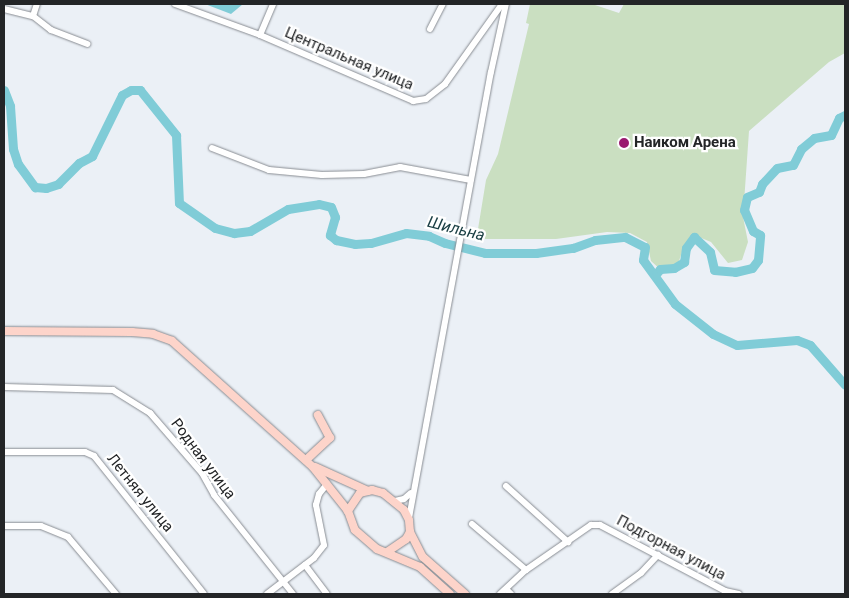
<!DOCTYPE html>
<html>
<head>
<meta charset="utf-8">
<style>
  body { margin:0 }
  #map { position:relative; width:849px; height:598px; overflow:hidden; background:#ebf0f6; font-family:Roboto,sans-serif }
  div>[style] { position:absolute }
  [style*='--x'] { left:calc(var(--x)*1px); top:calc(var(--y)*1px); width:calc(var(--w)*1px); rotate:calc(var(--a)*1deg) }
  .green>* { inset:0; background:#cadfc1 }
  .water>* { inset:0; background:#80ccd7 }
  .river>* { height:9px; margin:-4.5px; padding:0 4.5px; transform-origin:4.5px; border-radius:4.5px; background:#80ccd7 }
  .roads { filter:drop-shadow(0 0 1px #888c92) drop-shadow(0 0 1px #888c92) }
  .minor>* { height:6px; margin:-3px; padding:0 3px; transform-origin:3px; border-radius:3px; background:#fff }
  .major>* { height:8px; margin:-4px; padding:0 4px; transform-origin:4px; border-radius:4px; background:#fdd4ca }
  .dots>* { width:14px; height:14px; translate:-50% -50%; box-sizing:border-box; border:2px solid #fff; border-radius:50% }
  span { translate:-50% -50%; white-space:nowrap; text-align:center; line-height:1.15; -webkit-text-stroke:4.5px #fff; paint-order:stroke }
  .street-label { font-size:15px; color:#232527 }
  .poi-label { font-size:15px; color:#232527; font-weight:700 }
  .left { translate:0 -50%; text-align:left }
  .water-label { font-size:16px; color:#1c4045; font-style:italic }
  .frame { position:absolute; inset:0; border:5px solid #232527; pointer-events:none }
</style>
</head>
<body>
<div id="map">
  <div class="green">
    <div style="clip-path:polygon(530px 4px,592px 4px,619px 13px,624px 4px,845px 4px,845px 53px,829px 62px,749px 131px,743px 217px,748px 242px,742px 260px,728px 263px,711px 242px,694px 235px,684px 246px,678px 264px,667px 271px,661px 270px,651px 261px,647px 242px,630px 233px,607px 232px,556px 239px,485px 239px,478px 229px,486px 180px,498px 154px,529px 24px,526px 23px)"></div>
  </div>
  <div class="water">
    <div style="clip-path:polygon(205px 4px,243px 4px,231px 14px)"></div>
  </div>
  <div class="river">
    <div style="--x:4;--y:90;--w:17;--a:69"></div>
    <div style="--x:10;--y:106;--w:43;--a:86"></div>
    <div style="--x:13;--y:149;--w:16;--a:72"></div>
    <div style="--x:18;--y:164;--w:29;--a:54"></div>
    <div style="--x:35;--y:187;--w:11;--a:5"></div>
    <div style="--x:46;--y:188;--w:13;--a:-18"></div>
    <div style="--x:58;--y:184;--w:30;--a:-45"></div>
    <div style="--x:79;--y:163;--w:15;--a:-28"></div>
    <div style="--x:92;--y:156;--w:68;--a:-63.8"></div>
    <div style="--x:122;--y:95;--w:10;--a:-29"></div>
    <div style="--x:131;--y:90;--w:9;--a:0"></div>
    <div style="--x:140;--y:90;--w:58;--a:51.3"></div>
    <div style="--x:176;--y:135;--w:68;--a:87.5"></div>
    <div style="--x:179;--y:203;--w:44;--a:34.8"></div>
    <div style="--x:215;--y:228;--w:20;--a:15"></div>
    <div style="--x:234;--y:233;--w:16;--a:-7"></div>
    <div style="--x:250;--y:231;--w:44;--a:-30.1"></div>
    <div style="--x:288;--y:209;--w:31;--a:-9"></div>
    <div style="--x:319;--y:204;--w:12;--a:14"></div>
    <div style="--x:331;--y:207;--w:11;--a:68"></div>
    <div style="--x:335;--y:217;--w:19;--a:106"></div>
    <div style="--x:330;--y:235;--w:8;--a:40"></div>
    <div style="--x:336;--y:240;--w:19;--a:12"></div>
    <div style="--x:355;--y:244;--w:16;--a:-4"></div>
    <div style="--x:371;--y:243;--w:36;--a:-16"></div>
    <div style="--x:406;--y:233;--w:23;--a:7"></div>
    <div style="--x:429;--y:236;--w:17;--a:24"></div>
    <div style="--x:445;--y:243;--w:41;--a:14"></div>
    <div style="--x:485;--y:253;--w:51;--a:0"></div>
    <div style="--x:536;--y:253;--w:37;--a:-8"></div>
    <div style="--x:573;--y:248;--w:23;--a:-20"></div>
    <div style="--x:595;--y:240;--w:30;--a:-6"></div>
    <div style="--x:625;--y:237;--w:22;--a:27"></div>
    <div style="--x:645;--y:247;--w:13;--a:99"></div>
    <div style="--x:643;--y:260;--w:54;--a:54"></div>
    <div style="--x:675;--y:304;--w:48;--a:38.3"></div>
    <div style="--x:713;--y:334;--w:26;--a:25"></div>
    <div style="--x:737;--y:345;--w:60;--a:-4.8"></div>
    <div style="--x:797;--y:340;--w:14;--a:21"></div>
    <div style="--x:810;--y:345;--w:53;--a:48.8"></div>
    <div style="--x:656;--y:274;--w:6;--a:-51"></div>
    <div style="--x:660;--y:269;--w:14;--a:-4"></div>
    <div style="--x:674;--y:268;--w:12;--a:-31"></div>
    <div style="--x:684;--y:262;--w:14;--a:-82"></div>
    <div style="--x:686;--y:248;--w:14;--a:-54"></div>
    <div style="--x:694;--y:237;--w:22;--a:43"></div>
    <div style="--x:710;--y:252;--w:18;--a:77"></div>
    <div style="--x:714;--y:270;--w:21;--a:5"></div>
    <div style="--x:735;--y:272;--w:17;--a:-13"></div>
    <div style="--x:752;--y:268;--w:10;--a:-53"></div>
    <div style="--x:758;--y:260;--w:25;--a:-85"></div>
    <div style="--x:760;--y:235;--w:8;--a:-150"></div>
    <div style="--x:753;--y:231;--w:23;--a:-113"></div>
    <div style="--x:744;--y:210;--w:13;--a:-77"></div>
    <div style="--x:747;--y:197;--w:13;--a:-23"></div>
    <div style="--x:759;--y:192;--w:9;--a:-69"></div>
    <div style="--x:762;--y:184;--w:22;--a:-47"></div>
    <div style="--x:777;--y:168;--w:16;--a:-11"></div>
    <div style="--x:793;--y:165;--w:18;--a:-63"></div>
    <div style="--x:801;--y:149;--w:17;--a:-40"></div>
    <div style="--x:814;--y:138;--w:17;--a:-10"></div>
    <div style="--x:831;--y:135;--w:19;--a:-65"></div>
    <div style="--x:839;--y:118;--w:7;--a:-27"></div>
  </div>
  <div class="roads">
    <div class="minor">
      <div style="--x:175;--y:4;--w:90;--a:20"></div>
      <div style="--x:260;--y:35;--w:167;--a:23.3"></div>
      <div style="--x:413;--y:101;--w:13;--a:-9"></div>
      <div style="--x:426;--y:99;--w:24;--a:-38"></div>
      <div style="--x:445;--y:84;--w:98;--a:-54.5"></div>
      <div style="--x:4;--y:9;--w:30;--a:14"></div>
      <div style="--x:33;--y:16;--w:23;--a:38"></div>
      <div style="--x:51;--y:30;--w:39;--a:21"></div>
      <div style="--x:33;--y:16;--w:13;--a:-72"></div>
      <div style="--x:430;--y:29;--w:28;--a:-63"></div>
      <div style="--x:260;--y:35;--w:34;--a:-67"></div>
      <div style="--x:212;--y:148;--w:61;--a:21.1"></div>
      <div style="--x:269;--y:170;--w:53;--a:5.4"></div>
      <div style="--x:322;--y:175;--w:42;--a:-1.4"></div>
      <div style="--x:364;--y:174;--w:37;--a:-11"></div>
      <div style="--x:400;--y:167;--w:72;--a:10.4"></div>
      <div style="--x:4;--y:387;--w:109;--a:1.6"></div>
      <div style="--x:113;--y:390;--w:44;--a:31.9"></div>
      <div style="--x:150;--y:413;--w:79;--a:49.1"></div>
      <div style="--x:202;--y:473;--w:25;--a:61"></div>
      <div style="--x:214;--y:495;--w:127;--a:51.4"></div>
      <div style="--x:4;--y:452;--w:81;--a:0"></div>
      <div style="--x:85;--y:452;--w:10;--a:24"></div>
      <div style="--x:94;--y:456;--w:176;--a:51.4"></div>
      <div style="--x:506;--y:486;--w:84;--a:42.1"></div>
      <div style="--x:395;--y:501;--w:9;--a:-13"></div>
      <div style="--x:404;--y:499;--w:9;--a:-41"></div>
      <div style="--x:409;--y:518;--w:453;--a:-79.6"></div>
      <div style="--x:491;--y:72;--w:70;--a:-77.6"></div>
      <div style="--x:472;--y:524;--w:71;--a:40.4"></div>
      <div style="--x:4;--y:526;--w:37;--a:0"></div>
      <div style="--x:41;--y:526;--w:29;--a:22"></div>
      <div style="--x:68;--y:537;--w:75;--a:49.9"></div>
      <div style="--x:305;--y:565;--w:36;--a:53"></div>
      <div style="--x:506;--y:589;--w:7;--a:45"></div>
      <div style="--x:267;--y:594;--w:59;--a:-37.5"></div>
      <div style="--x:314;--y:558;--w:16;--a:-52"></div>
      <div style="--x:324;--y:545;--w:41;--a:-101.3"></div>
      <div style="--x:316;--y:505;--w:11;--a:-75"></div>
      <div style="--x:319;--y:494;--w:13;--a:-51"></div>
      <div style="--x:500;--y:594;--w:35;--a:-43"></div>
      <div style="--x:526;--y:570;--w:79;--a:-34.7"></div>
      <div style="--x:591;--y:525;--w:9;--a:0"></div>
      <div style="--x:600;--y:525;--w:141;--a:27.8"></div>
      <div style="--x:725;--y:591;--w:14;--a:12"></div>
      <div style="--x:612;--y:594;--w:36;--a:-36"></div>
      <div style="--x:641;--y:573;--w:25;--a:-47"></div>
    </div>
    <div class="major">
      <div style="--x:4;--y:331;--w:128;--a:0.4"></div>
      <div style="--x:132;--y:332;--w:21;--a:5"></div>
      <div style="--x:153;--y:334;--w:20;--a:20"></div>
      <div style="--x:172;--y:341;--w:189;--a:41.8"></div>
      <div style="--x:313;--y:467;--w:56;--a:51.5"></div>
      <div style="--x:306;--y:460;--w:33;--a:-43"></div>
      <div style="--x:330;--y:438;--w:26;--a:-118"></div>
      <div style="--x:315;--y:467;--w:58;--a:24.4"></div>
      <div style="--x:410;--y:532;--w:28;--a:63"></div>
      <div style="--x:423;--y:557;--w:56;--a:41.4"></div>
      <div style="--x:387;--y:552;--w:23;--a:-34"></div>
      <div style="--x:406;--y:539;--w:8;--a:-60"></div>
      <div style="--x:410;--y:532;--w:12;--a:-95"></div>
      <div style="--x:409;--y:520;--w:11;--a:-117"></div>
      <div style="--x:404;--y:510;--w:27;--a:-141"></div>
      <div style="--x:383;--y:493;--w:11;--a:-165"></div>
      <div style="--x:372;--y:490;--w:12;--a:166"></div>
      <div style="--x:360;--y:493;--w:22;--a:124"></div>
      <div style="--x:348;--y:511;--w:20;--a:70"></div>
      <div style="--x:355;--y:530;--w:29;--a:41"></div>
      <div style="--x:377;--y:549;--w:47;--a:22.7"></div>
      <div style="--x:420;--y:567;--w:40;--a:42"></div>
    </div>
  </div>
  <div class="dots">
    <div style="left:624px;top:143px;background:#9a196f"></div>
  </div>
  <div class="street-label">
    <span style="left:349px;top:59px;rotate:23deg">Центральная улица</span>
    <span style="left:203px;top:459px;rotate:53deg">Родная улица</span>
    <span style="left:140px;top:493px;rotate:51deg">Летняя улица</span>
    <span style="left:671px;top:548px;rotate:28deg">Подгорная улица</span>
  </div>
  <div class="poi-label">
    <span class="left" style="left:634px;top:143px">Наиком Арена</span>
  </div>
  <div class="water-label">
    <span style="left:456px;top:229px;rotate:14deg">Шильна</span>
  </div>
  <div class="frame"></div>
</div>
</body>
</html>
